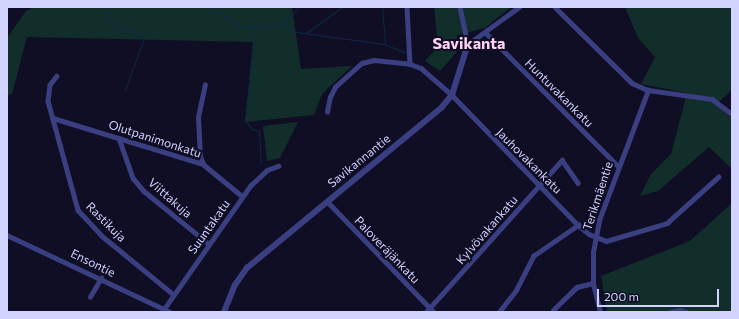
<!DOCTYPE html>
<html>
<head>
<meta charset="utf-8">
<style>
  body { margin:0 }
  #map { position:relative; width:739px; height:319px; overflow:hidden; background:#100e24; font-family:Commissioner,sans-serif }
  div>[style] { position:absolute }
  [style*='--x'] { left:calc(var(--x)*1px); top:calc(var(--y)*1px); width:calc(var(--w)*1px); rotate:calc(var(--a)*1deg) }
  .green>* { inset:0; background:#122e2a }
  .stream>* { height:1px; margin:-0.5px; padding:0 0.5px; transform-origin:0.5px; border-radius:0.5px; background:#0d2a49 }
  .minor>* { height:4.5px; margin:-2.25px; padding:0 2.25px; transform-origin:2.25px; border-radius:2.25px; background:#3a3f82 }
  .tertiary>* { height:5.5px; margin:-2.75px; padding:0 2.75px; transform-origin:2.75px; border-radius:2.75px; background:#3a3f82 }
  span { translate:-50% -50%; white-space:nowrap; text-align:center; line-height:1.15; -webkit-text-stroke:4px #100e24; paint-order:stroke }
  .street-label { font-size:12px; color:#d2d2ff }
  .district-label { font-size:16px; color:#ffd4f4; font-weight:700 }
  .frame { position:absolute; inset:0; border:8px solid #d2d2ff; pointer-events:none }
  .scale { position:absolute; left:597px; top:289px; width:122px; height:18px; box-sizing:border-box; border:2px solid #d2d2ff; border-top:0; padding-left:5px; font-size:12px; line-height:14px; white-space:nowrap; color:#d2d2ff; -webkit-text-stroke:3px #100e24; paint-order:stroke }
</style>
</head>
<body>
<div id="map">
  <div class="green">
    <div style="clip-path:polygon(34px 7px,292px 7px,301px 69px,352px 66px,322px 94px,314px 115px,245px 122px,253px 42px,27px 37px,12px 94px,7px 95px,7px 38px,26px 11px)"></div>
    <div style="clip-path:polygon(434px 7px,511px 7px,485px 28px,457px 35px,456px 53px,440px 71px,425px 61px,438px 47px)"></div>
    <div style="clip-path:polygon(625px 7px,732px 7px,732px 89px,717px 104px,732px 119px,732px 169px,709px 147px,658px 191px,640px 196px,651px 174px,671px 154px,687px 93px,641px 84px,655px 57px,638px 38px)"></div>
    <div style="clip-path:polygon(298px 122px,280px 158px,267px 161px,263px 126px)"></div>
    <div style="clip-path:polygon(732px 203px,732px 312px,607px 312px,601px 276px,690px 241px)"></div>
  </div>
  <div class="stream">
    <div style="--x:106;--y:7;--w:16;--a:83"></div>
    <div style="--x:108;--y:23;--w:36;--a:19"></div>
    <div style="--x:142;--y:35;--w:4;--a:56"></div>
    <div style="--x:144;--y:38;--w:55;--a:110.1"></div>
    <div style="--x:210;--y:7;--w:35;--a:33"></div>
    <div style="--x:239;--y:26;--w:44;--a:-1.3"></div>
    <div style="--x:283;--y:25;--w:15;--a:28"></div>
    <div style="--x:296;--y:32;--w:89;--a:7.8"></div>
    <div style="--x:384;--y:44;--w:24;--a:22"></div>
    <div style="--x:382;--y:7;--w:37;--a:85"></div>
    <div style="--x:283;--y:24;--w:23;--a:-47"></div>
    <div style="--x:253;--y:26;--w:29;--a:90"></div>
    <div style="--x:253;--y:55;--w:66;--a:96.9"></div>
    <div style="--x:245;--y:121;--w:11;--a:49"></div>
    <div style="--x:252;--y:129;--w:7;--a:16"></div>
    <div style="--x:259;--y:131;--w:33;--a:87"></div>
    <div style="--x:306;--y:33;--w:44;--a:-35.8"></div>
  </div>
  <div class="minor">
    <div style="--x:407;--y:7;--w:57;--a:87"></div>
    <div style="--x:460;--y:7;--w:38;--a:78"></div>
    <div style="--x:468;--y:44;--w:63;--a:-36"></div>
    <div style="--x:555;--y:7;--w:108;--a:44.6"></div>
    <div style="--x:632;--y:83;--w:17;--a:24"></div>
    <div style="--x:648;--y:90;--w:65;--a:8"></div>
    <div style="--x:712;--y:99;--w:25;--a:37"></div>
    <div style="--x:486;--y:33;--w:187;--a:45.2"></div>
    <div style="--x:57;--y:76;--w:11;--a:128"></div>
    <div style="--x:50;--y:85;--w:16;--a:97"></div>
    <div style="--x:48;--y:101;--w:113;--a:74.6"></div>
    <div style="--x:78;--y:210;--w:34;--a:47"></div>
    <div style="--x:101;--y:235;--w:94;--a:39.4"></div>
    <div style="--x:327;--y:112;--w:15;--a:-79"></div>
    <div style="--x:330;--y:97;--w:11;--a:-63"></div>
    <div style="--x:335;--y:87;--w:36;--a:-42"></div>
    <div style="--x:362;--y:63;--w:12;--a:-14"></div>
    <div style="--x:374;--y:60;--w:36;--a:6"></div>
    <div style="--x:410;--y:64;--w:12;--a:20"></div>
    <div style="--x:421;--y:68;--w:41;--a:41.1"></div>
    <div style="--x:452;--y:95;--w:181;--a:45.9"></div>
    <div style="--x:578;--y:225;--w:14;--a:39"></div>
    <div style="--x:589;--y:234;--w:18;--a:22"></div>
    <div style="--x:606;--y:241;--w:64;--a:-16.4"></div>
    <div style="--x:667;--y:223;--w:69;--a:-42"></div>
    <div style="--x:53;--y:118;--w:157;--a:17"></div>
    <div style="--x:203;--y:164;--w:50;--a:39.4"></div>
    <div style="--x:119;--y:138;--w:42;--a:70.7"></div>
    <div style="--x:133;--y:178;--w:17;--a:50"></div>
    <div style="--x:144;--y:191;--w:84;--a:39.2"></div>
    <div style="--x:203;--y:164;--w:8;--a:-113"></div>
    <div style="--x:200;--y:157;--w:40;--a:-92.9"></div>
    <div style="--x:198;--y:117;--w:33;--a:-78"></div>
    <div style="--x:327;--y:201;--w:154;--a:46.1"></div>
    <div style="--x:7;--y:235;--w:180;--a:25.3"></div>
    <div style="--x:90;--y:297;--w:22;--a:-60"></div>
    <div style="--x:164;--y:309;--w:150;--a:-55"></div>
    <div style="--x:250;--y:186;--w:23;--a:-43"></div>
    <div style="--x:267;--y:170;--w:12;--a:-20"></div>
    <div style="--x:553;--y:310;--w:33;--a:-44"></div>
    <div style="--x:577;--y:287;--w:16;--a:-14"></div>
    <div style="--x:426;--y:312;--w:204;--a:-48.2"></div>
    <div style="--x:562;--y:160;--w:28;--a:55"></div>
    <div style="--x:499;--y:312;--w:28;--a:-52"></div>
    <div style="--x:516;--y:290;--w:38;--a:-63"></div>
    <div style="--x:533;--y:256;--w:55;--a:-34.6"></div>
    <div style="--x:600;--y:312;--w:30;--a:-104"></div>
    <div style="--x:593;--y:283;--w:31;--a:-90"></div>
    <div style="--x:593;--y:252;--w:33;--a:-79"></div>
    <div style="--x:599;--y:220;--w:139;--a:-69.3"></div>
    <div style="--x:670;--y:312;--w:10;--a:-11"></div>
    <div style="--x:680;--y:310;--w:6;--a:18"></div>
  </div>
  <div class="tertiary">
    <div style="--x:224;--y:312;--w:29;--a:-68"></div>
    <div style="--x:235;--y:285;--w:21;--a:-55"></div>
    <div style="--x:247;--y:268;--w:253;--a:-39.5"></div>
    <div style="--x:442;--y:107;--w:16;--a:-50"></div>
    <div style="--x:452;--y:95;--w:53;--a:-72.6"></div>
  </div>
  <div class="street-label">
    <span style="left:559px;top:93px;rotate:45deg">Huntuvakankatu</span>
    <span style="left:155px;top:139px;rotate:18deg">Olutpanimonkatu</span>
    <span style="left:359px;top:161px;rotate:-39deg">Savikannantie</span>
    <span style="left:529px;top:161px;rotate:45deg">Jauhovakankatu</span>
    <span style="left:598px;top:196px;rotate:-72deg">Terikmäentie</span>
    <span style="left:170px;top:198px;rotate:41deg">Viittakuja</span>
    <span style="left:106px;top:222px;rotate:45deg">Rastikuja</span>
    <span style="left:209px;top:227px;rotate:-55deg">Suuntakatu</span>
    <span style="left:487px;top:230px;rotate:-49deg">Kylvövakankatu</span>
    <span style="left:387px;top:250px;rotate:46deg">Paloveräjänkatu</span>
    <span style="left:93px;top:263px;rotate:26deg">Ensontie</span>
  </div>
  <div class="district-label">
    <span style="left:469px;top:43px">Savikanta</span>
  </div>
  <div class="frame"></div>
  <div class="scale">200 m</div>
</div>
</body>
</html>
